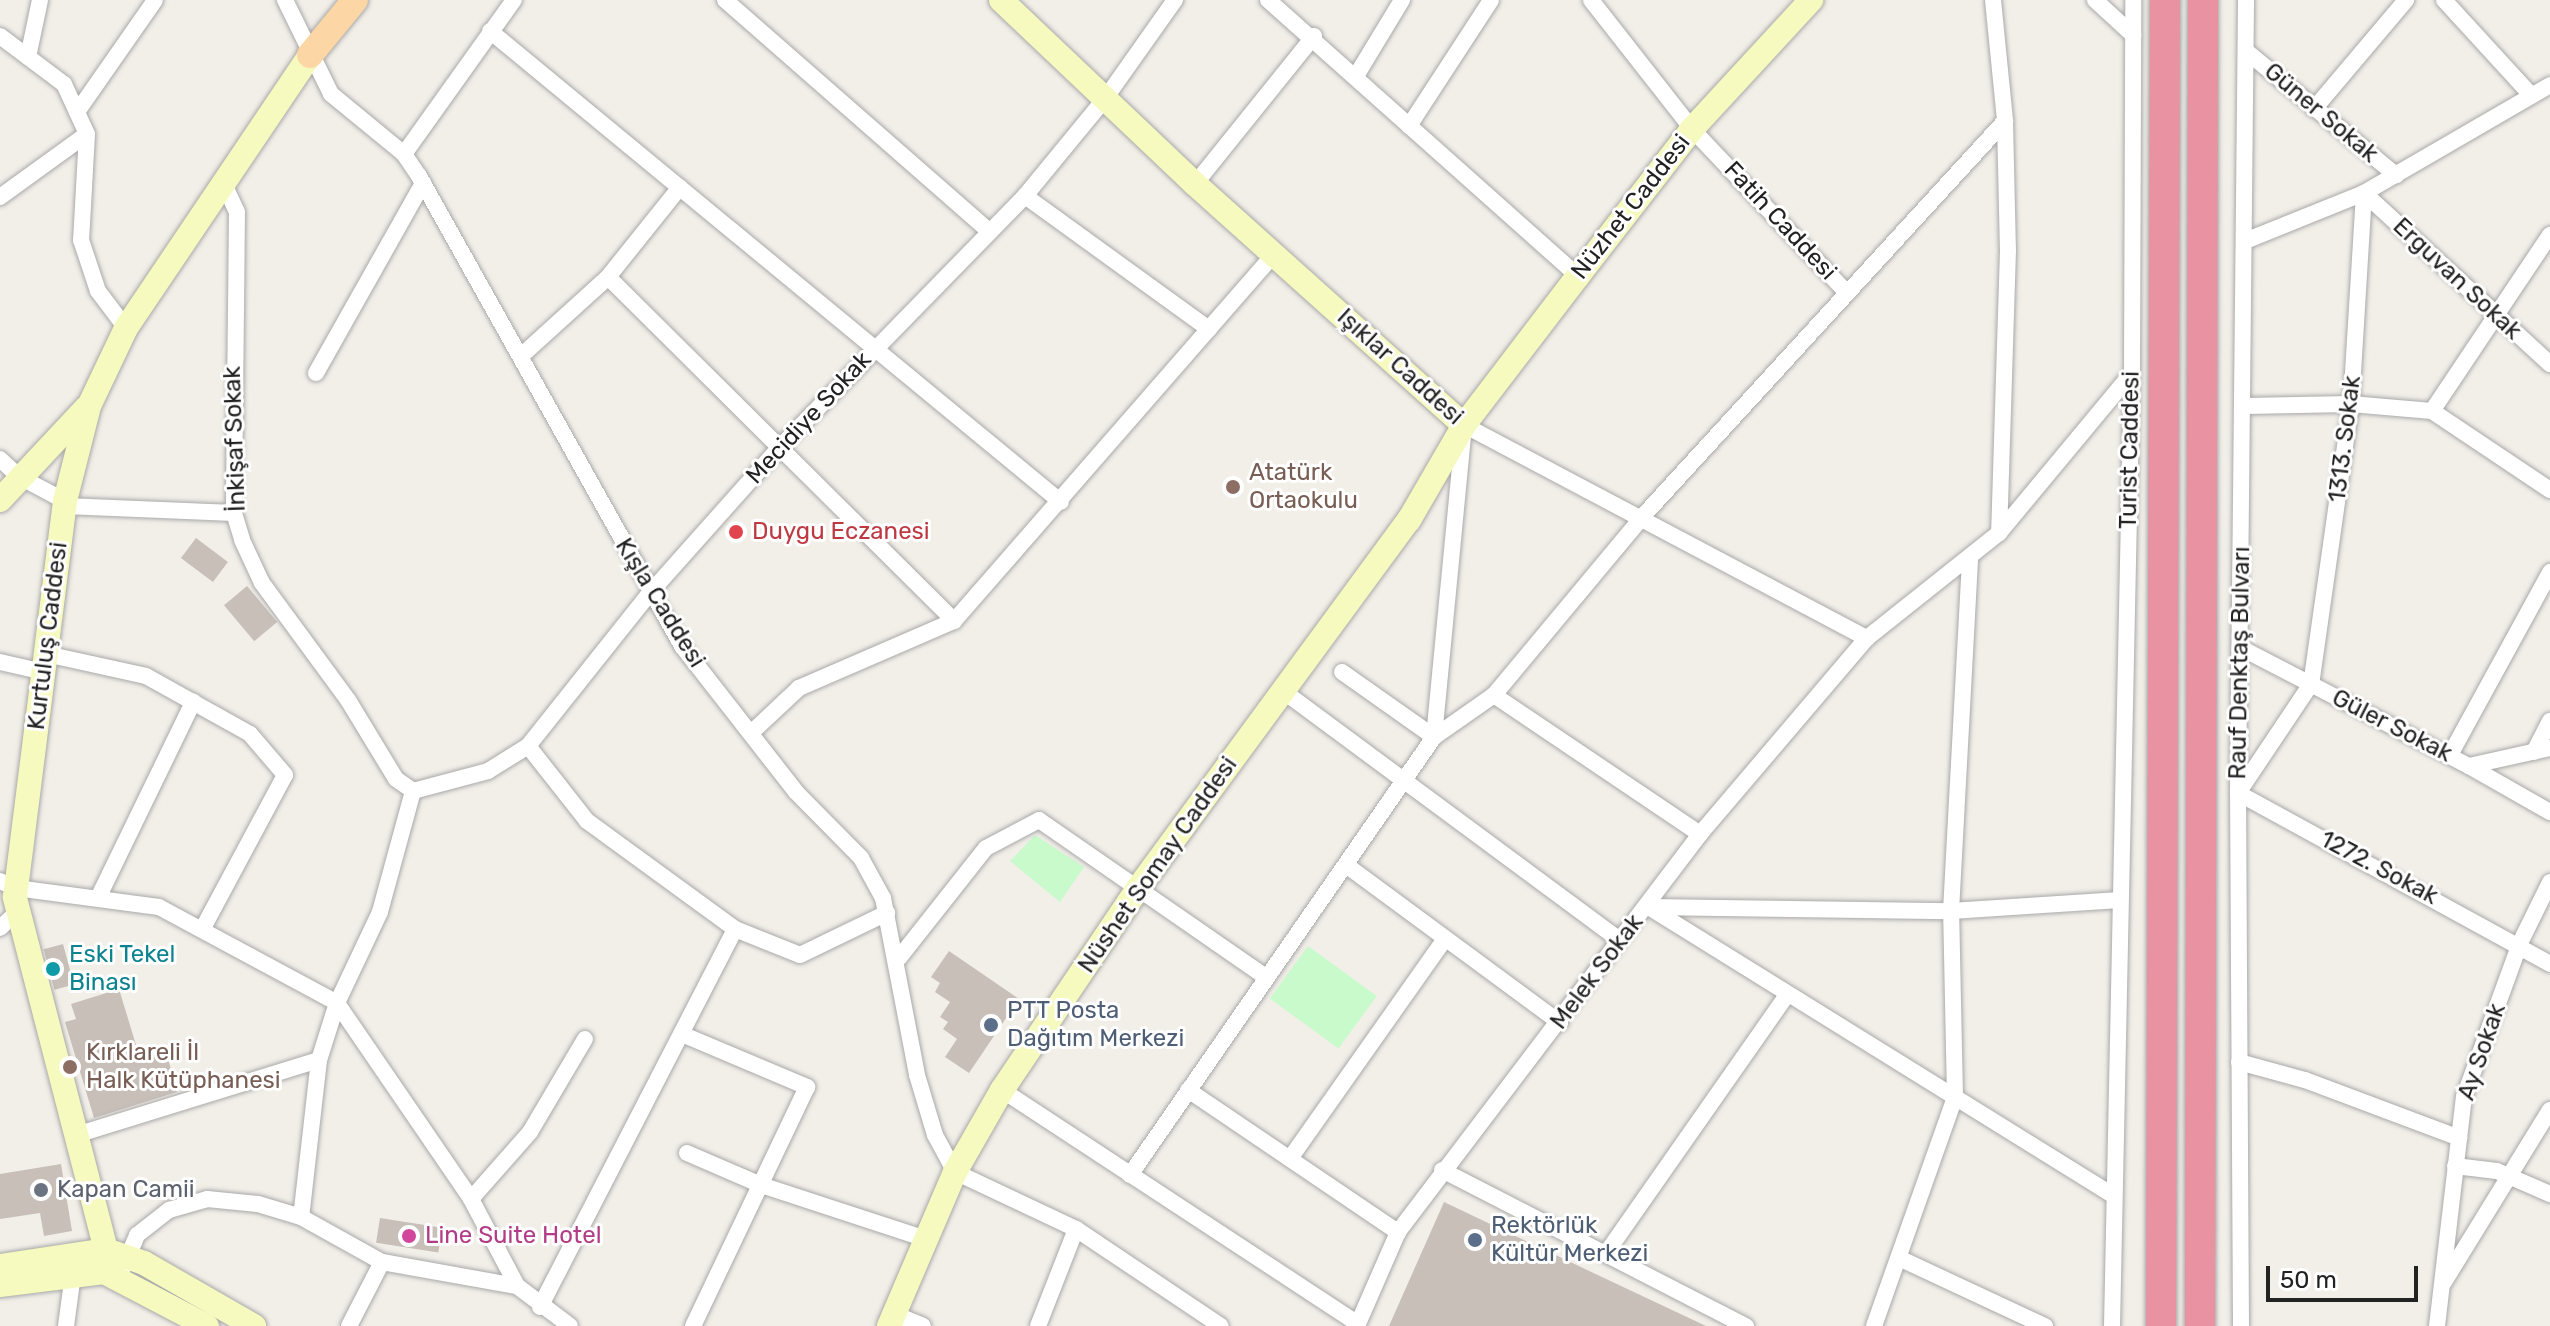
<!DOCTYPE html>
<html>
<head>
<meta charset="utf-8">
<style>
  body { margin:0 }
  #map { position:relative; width:2550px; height:1326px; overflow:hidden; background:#f2efe9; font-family:Rubik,sans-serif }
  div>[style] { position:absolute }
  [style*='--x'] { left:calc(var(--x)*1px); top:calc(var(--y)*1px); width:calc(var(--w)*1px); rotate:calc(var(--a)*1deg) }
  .park>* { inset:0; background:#c8facc; transform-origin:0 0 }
  .building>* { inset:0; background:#c7bfb8; transform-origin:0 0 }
  .roads { filter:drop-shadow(0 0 2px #a9a9a9) drop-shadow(0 0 2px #a9a9a9) }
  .street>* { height:16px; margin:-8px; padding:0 8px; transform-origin:8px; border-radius:8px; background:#fff }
  .secondary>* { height:24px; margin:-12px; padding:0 12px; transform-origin:12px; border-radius:12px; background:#f7fabf }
  .primary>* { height:26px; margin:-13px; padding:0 13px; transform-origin:13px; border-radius:13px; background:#fcd6a4 }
  .highway>* { height:30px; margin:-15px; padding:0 15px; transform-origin:15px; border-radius:15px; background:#e892a2 }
  .dots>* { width:22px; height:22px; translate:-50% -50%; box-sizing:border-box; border:4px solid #fff; border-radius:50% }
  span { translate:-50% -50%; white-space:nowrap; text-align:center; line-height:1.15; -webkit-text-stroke:6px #fff; paint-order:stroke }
  .street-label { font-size:24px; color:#222 }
  .education-label { font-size:24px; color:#785e54 }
  .left { translate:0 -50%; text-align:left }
  .health-label { font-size:24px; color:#be3a42 }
  .culture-label { font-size:24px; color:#0d838f }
  .service-label { font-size:24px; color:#4e5e75 }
  .worship-label { font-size:24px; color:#5b616d }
  .hotel-label { font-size:24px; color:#b23c85 }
  .scale { position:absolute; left:2266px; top:1266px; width:152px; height:36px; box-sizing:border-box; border:4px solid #222; border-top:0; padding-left:10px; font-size:24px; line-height:28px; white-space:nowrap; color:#222; -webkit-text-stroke:6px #fff; paint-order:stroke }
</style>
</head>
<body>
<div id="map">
  <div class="park">
    <div style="clip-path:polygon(1035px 835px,1084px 867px,1060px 902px,1010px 861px)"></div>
    <div style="left:1308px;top:946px;width:85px;height:65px;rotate:36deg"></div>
  </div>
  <div class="building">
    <div style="left:196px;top:538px;width:40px;height:25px;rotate:37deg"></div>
    <div style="left:247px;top:586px;width:47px;height:30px;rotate:50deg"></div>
    <div style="left:63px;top:944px;width:42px;height:20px;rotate:75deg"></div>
    <div style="clip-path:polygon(949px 951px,1019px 999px,969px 1073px,945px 1057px,957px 1039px,943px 1029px,948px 1022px,940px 1017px,950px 1002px,935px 992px,940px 983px,931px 977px)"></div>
    <div style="clip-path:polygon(119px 989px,140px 1058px,166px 1051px,177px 1092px,94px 1118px,65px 1022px,76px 1019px,71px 1004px)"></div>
    <div style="clip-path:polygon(61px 1164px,72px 1231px,44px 1236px,40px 1213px,0 1219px,0 1174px)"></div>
    <div style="clip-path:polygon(1444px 1202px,1602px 1277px,1706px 1326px,1389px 1326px)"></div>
    <div style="left:380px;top:1218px;width:63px;height:25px;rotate:9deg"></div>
  </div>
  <div class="roads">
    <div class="street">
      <div style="--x:285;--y:0;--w:105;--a:63.9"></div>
      <div style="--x:331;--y:94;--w:94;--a:39.4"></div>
      <div style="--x:404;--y:154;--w:27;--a:56"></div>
      <div style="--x:419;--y:176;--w:539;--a:60.77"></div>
      <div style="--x:682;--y:646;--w:185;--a:52"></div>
      <div style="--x:796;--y:792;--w:93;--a:45.4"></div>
      <div style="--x:861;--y:858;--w:46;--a:61.2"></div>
      <div style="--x:883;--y:898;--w:180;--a:79.1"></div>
      <div style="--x:917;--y:1075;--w:63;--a:73.3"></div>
      <div style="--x:935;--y:1135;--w:42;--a:61.6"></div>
      <div style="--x:955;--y:1172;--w:134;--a:25.2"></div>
      <div style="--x:1076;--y:1229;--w:174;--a:33.8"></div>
      <div style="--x:725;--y:0;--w:351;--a:41.2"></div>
      <div style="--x:1268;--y:0;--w:415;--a:41.7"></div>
      <div style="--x:1591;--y:0;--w:164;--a:51.9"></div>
      <div style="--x:1692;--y:129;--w:226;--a:46.6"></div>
      <div style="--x:1993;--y:0;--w:122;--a:84.3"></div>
      <div style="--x:2005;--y:121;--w:129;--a:88.7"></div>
      <div style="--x:2008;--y:250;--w:283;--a:91.8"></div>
      <div style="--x:2095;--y:0;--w:52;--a:42.6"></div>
      <div style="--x:2444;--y:0;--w:127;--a:47.5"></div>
      <div style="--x:490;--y:31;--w:740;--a:39.52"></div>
      <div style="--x:0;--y:36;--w:80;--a:36.9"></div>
      <div style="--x:64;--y:84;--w:55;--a:65.3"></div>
      <div style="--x:87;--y:134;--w:106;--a:93.2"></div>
      <div style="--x:81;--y:240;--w:54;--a:71.6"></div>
      <div style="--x:98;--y:291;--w:46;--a:52.9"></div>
      <div style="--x:2246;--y:51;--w:195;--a:39.6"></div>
      <div style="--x:28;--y:57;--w:58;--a:-78.1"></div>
      <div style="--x:1356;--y:76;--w:89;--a:-58.8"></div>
      <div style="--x:2314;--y:109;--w:143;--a:-49.8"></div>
      <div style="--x:77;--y:112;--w:136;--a:-55.1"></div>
      <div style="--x:1409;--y:126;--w:150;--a:-56.9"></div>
      <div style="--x:404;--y:154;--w:189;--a:-54.5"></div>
      <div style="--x:222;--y:180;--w:35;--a:65"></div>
      <div style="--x:237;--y:212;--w:301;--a:90.6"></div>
      <div style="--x:234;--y:513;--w:28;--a:73"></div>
      <div style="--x:242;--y:540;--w:47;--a:65.1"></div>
      <div style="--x:262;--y:583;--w:145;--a:53.7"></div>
      <div style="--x:348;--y:700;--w:92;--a:58.7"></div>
      <div style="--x:396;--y:779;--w:21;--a:35"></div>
      <div style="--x:1195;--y:184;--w:190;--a:-51.2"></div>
      <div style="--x:2364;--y:193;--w:211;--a:93.5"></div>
      <div style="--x:2351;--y:404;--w:283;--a:98.1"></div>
      <div style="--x:2311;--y:684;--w:131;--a:123.8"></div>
      <div style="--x:2238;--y:793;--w:356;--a:28.7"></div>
      <div style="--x:2364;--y:193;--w:253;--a:42.6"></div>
      <div style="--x:1025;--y:196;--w:227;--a:35.9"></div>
      <div style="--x:0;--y:197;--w:107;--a:-35.9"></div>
      <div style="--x:2245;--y:241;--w:128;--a:-22"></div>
      <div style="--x:2364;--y:193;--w:215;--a:-30.1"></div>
      <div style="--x:608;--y:277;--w:488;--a:44.8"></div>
      <div style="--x:521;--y:356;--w:118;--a:-42.2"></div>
      <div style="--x:608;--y:277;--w:115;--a:-51.3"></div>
      <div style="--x:316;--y:373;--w:218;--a:-60.6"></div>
      <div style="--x:2245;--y:406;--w:106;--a:-1.1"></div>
      <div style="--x:2351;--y:404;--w:81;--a:4.9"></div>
      <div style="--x:2432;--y:411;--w:142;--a:33.8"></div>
      <div style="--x:2432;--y:411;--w:212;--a:-56.2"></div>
      <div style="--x:0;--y:459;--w:25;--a:43"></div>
      <div style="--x:18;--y:476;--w:53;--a:28"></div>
      <div style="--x:65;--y:506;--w:169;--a:2.4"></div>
      <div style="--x:2241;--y:648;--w:257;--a:27.4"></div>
      <div style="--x:2469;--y:766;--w:83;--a:-12.5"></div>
      <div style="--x:46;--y:654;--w:102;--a:12.4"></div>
      <div style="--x:146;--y:676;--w:119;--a:29.1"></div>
      <div style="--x:250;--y:734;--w:54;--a:49.5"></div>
      <div style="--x:285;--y:775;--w:174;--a:118.2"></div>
      <div style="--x:0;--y:662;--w:45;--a:12.8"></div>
      <div style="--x:1342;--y:672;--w:113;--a:35.2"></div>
      <div style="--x:1434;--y:737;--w:73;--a:-35"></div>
      <div style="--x:1283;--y:691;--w:419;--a:36.5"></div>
      <div style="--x:751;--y:733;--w:66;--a:-43.2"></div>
      <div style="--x:799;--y:688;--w:169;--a:-23.4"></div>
      <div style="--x:954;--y:621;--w:487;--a:-48.9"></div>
      <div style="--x:528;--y:746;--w:95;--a:51.8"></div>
      <div style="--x:587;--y:821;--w:183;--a:36.1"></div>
      <div style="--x:735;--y:929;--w:70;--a:21.8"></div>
      <div style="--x:800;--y:955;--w:97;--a:-25.8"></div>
      <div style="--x:2534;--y:752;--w:35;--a:-63"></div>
      <div style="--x:2450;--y:755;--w:209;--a:-61.3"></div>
      <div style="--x:2469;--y:766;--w:93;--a:29.6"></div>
      <div style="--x:413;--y:791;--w:78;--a:-14.9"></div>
      <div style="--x:488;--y:771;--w:47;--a:-32"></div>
      <div style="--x:528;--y:746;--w:194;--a:-51.5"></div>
      <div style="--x:649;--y:594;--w:197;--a:-48.3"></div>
      <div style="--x:780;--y:447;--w:351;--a:-45.7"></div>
      <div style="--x:1025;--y:196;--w:129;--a:-50.6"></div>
      <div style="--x:1107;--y:96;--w:118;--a:-54.7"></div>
      <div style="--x:413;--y:791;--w:125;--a:105.3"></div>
      <div style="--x:380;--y:912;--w:101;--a:115.3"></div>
      <div style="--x:337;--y:1003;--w:60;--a:107.5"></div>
      <div style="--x:319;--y:1060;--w:158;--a:96.5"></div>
      <div style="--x:301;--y:1217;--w:93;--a:29.1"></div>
      <div style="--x:382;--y:1262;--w:137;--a:10.1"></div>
      <div style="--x:1700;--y:834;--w:249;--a:-146"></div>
      <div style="--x:1494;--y:695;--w:233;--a:-50.2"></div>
      <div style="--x:1643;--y:516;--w:536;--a:-47.5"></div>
      <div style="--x:1346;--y:865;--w:266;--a:36.4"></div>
      <div style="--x:0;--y:881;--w:17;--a:24"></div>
      <div style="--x:16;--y:888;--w:144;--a:7.6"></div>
      <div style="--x:159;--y:907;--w:202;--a:28.3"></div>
      <div style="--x:337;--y:1003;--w:237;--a:55.6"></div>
      <div style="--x:471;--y:1199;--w:98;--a:62.1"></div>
      <div style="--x:517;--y:1286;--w:66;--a:37"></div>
      <div style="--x:99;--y:896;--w:216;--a:-64.1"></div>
      <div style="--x:1647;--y:906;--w:546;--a:31.83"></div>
      <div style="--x:1649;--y:907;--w:302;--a:0.8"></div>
      <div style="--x:1951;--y:911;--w:169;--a:-3.7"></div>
      <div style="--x:0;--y:928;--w:26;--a:-43"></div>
      <div style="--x:899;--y:958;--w:140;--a:-51.7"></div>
      <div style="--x:986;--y:848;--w:60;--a:-27.8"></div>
      <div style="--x:1039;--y:820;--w:276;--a:34.7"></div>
      <div style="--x:684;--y:1035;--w:134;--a:22.9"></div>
      <div style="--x:807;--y:1087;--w:265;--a:115.5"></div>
      <div style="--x:2239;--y:1062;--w:68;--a:15.3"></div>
      <div style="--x:2305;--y:1080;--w:165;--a:20.6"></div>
      <div style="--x:1002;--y:1090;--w:426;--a:33.3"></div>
      <div style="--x:1188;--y:1090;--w:254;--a:34.1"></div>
      <div style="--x:76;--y:1135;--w:254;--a:-17.2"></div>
      <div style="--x:687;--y:1153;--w:81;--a:23.4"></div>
      <div style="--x:761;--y:1185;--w:174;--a:18.1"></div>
      <div style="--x:1291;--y:1157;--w:267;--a:-54.8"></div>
      <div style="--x:2455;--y:1166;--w:42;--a:6.8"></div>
      <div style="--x:2497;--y:1171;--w:58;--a:23.5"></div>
      <div style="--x:1442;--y:1170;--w:342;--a:27.2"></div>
      <div style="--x:1130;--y:1175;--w:533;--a:-55.24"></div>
      <div style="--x:1434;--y:737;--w:313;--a:-84.5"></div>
      <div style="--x:1464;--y:425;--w:456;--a:27.9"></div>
      <div style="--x:471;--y:1199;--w:89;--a:-48.6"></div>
      <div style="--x:530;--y:1132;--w:108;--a:-59.4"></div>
      <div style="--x:1607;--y:1252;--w:314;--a:-55"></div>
      <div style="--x:1901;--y:1259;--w:159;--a:25"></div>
      <div style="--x:124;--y:1266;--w:34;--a:-67"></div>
      <div style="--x:137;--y:1235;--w:41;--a:-38"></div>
      <div style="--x:169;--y:1210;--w:40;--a:-16"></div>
      <div style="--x:207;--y:1199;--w:51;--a:5.6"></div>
      <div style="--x:258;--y:1204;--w:45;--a:16.8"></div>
      <div style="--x:2444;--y:1282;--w:202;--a:-58.4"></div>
      <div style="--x:540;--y:1307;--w:425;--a:-62.7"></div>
      <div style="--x:894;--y:1314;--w:31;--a:22"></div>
      <div style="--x:66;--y:1326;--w:52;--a:-82.3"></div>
      <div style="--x:349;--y:1326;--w:72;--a:-62.7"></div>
      <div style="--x:1038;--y:1326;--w:104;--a:-68.6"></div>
      <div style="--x:1357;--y:1326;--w:103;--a:-66.4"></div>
      <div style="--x:1398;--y:1232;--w:500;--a:-52.8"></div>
      <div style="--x:1700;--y:834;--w:257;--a:-49.6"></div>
      <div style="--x:1867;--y:638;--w:169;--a:-38.5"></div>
      <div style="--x:1999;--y:533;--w:208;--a:-50.3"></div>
      <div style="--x:1874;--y:1326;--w:243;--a:-70.5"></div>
      <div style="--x:1955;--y:1097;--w:186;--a:-91.2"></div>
      <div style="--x:1951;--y:911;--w:353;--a:-86.9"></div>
      <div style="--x:2112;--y:1326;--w:953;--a:-88.8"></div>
      <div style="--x:2132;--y:373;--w:373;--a:-89.8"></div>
      <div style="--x:2241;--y:1326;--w:533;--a:-90.32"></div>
      <div style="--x:2238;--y:793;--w:793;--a:-89.42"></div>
      <div style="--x:2437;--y:1326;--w:231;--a:-83.3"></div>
      <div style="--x:2464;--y:1097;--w:164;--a:-70"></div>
      <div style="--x:2520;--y:943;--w:68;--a:-63.8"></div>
    </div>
    <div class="secondary">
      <div style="--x:1001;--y:0;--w:267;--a:43.5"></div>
      <div style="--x:1195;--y:184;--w:361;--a:41.9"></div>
      <div style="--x:0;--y:500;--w:127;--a:-46.9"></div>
      <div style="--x:0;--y:1266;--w:107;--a:-8.6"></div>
      <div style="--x:106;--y:1250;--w:40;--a:18.9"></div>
      <div style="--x:144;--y:1263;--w:127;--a:29.8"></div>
      <div style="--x:104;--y:1272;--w:22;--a:-85"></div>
      <div style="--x:106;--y:1250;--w:365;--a:-104.5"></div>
      <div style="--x:15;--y:897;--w:399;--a:-82.8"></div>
      <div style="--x:65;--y:501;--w:98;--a:-75.8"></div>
      <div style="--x:89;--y:406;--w:86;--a:-64.6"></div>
      <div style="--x:126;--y:328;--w:329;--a:-56"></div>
      <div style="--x:0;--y:1285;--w:105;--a:-7.1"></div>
      <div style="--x:104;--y:1272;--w:116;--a:27.7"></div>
      <div style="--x:889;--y:1326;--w:168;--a:-66.8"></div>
      <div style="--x:955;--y:1172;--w:95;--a:-60.2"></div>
      <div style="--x:1002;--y:1090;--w:240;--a:-56"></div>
      <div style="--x:1136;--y:891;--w:461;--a:-53.7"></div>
      <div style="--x:1409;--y:520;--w:110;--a:-59.9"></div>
      <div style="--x:1464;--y:425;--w:188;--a:-52.6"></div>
      <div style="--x:1578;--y:276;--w:186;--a:-52.2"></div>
      <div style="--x:1692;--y:129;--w:176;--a:-47.3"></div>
    </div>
    <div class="primary">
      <div style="--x:310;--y:55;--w:71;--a:-50.7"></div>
    </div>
    <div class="highway">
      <div style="--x:2161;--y:1326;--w:1326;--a:-89.83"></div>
      <div style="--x:2200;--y:1326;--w:1326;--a:-89.87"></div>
    </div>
  </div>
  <div class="dots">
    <div style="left:1233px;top:487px;background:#8d6e63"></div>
    <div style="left:736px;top:532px;background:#e0444e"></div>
    <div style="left:53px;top:969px;background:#0f9aa8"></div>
    <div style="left:991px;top:1025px;background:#5c6f8a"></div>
    <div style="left:70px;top:1067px;background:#8d6e63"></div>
    <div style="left:41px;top:1190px;background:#6b7280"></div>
    <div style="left:409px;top:1236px;background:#d1479c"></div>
    <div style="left:1475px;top:1240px;background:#5c6f8a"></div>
  </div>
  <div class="street-label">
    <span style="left:2321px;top:113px;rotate:40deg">Güner Sokak</span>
    <span style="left:1631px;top:207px;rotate:-52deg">Nüzhet Caddesi</span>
    <span style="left:1780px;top:221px;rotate:47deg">Fatih Caddesi</span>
    <span style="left:2457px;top:279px;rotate:43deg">Erguvan Sokak</span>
    <span style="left:1400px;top:367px;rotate:42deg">Işıklar Caddesi</span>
    <span style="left:809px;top:418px;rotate:-47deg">Mecidiye Sokak</span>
    <span style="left:235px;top:439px;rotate:-92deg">İnkişaf Sokak</span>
    <span style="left:2345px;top:439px;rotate:-83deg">1313. Sokak</span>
    <span style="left:2130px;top:450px;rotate:-89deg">Turist Caddesi</span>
    <span style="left:660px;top:603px;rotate:58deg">Kışla Caddesi</span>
    <span style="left:48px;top:636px;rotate:-83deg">Kurtuluş Caddesi</span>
    <span style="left:2240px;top:663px;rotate:-89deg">Rauf Denktaş Bulvarı</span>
    <span style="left:2392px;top:726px;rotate:27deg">Güler Sokak</span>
    <span style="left:1158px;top:865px;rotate:-55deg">Nüshet Somay Caddesi</span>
    <span style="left:2379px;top:868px;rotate:28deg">1272. Sokak</span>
    <span style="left:1597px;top:972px;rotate:-53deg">Melek Sokak</span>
    <span style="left:2482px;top:1052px;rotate:-71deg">Ay Sokak</span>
  </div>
  <div class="education-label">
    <span class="left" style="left:1249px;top:487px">Atatürk<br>Ortaokulu</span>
    <span class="left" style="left:86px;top:1067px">Kırklareli İl<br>Halk Kütüphanesi</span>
  </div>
  <div class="health-label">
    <span class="left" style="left:752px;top:532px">Duygu Eczanesi</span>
  </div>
  <div class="culture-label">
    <span class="left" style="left:69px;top:969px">Eski Tekel<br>Binası</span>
  </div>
  <div class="service-label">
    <span class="left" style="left:1007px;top:1025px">PTT Posta<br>Dağıtım Merkezi</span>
    <span class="left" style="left:1491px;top:1240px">Rektörlük<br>Kültür Merkezi</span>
  </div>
  <div class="worship-label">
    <span class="left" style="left:57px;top:1190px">Kapan Camii</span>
  </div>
  <div class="hotel-label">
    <span class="left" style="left:425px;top:1236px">Line Suite Hotel</span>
  </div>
  <div class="scale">50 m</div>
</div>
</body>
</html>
